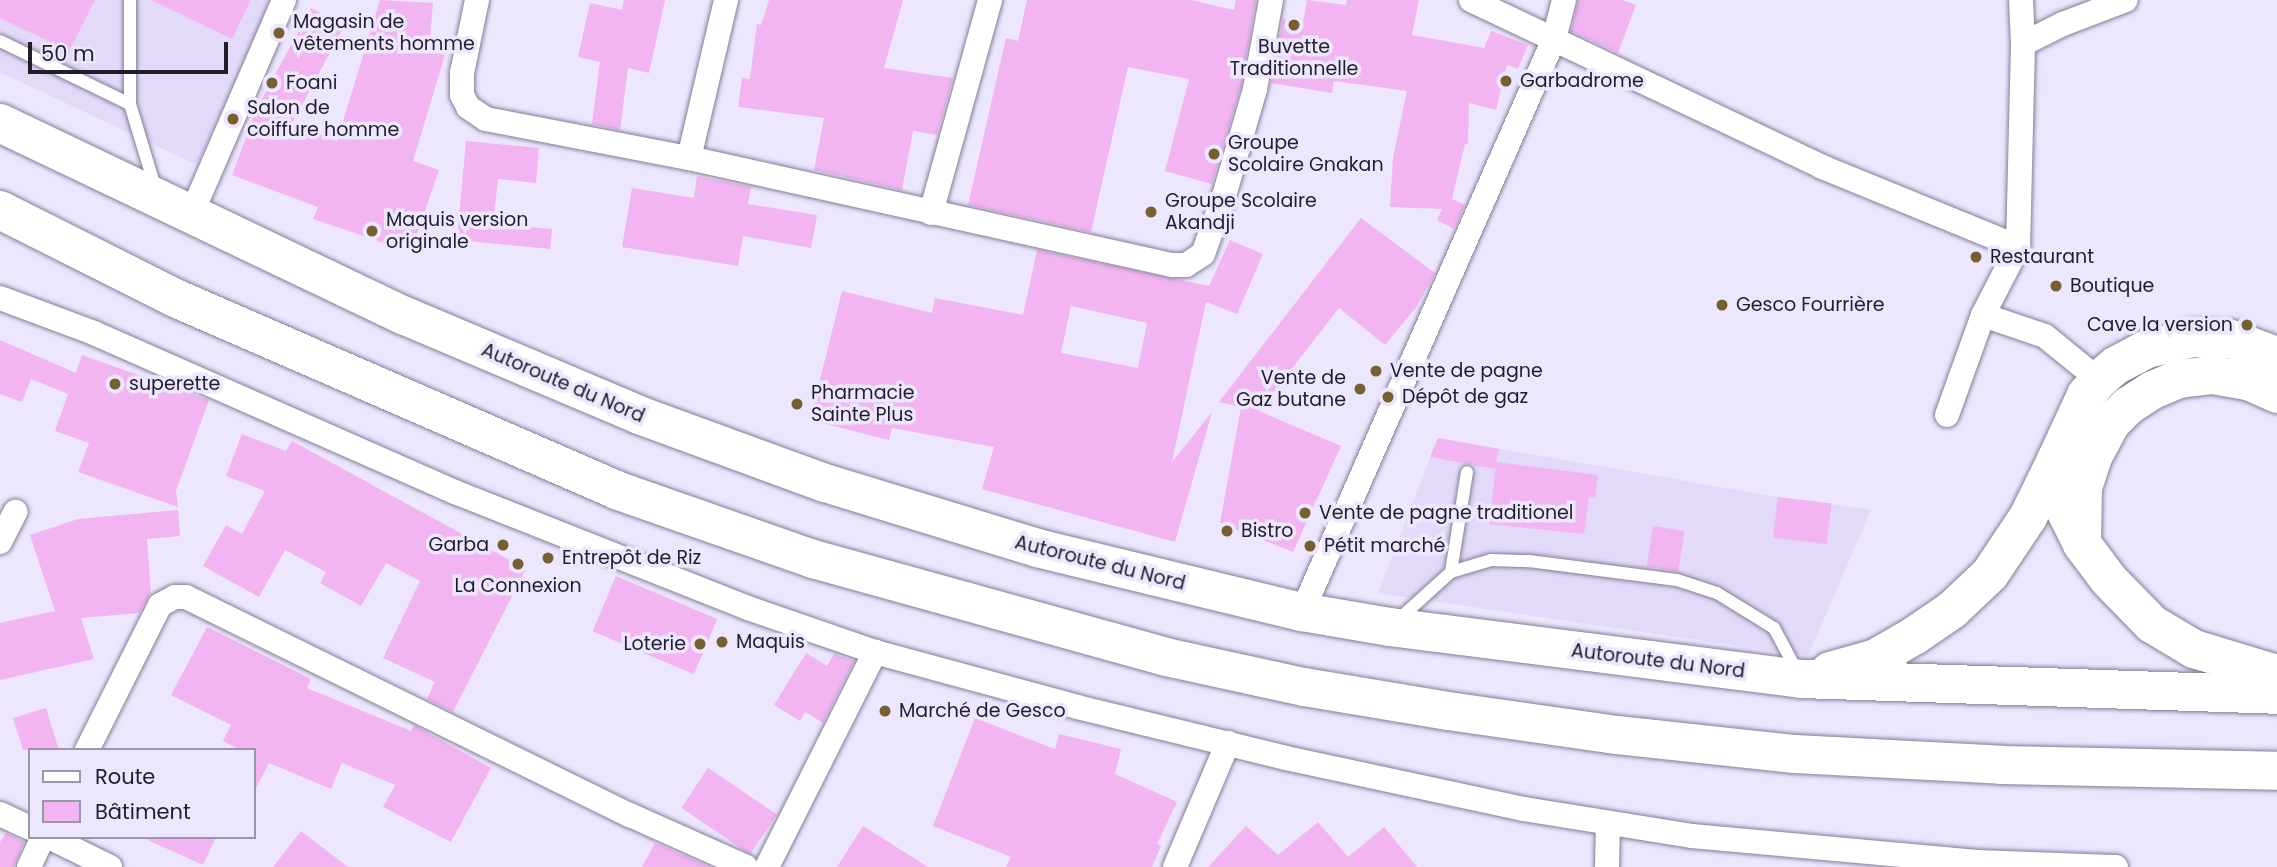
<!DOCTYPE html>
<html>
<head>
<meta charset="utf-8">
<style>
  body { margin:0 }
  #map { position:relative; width:2277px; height:867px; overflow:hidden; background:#ece6fe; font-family:Poppins,sans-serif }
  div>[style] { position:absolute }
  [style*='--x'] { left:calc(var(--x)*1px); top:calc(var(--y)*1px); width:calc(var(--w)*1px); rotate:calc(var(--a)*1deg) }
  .built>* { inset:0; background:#e2daf8 }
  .building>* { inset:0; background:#f2b5f1; transform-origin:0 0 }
  .roads { filter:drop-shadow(0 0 2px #847d97) drop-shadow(0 0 2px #847d97) }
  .service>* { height:12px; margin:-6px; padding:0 6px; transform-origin:6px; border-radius:6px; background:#fff }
  .minor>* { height:24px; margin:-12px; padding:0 12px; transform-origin:12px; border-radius:12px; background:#fff }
  .primary>* { height:38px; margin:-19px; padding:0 19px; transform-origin:19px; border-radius:19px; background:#fff }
  .motorway>* { height:38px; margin:-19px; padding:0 19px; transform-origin:19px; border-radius:19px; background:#fff }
  .dots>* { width:19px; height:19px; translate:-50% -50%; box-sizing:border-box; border:4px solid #ece6fe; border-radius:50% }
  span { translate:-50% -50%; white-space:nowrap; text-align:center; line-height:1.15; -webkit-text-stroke:7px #ece6fe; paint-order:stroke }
  .poi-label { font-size:19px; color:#211e29 }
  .left { translate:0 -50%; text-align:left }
  .right { translate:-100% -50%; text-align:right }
  .street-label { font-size:19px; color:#211e29 }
  .legend { position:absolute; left:28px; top:748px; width:228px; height:91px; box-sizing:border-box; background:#ece6fe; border:2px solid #9b96a9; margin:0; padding:9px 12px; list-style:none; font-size:21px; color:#211e29 }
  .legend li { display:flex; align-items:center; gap:14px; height:35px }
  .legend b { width:35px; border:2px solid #9b96a9 }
  .scale { position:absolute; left:28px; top:42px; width:200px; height:32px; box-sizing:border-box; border:4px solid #211e29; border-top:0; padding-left:9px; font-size:21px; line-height:24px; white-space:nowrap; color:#211e29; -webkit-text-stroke:5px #ece6fe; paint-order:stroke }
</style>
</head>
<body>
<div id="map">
  <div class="built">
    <div style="clip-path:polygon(0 0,273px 0,197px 165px,0 72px)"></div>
    <div style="clip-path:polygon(1438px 438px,1778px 497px,1871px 510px,1808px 656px,1378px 593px)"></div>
  </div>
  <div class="building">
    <div style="clip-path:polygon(0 0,95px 0,69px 51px,0 18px)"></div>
    <div style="clip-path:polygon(151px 0,251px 0,232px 39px)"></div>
    <div style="clip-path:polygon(380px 0,433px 3px,429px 50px,445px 55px,413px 161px,439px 170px,411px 252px,313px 219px,318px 207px,232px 175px,256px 110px,311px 8px,344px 26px,292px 124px,337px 141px)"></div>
    <div style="clip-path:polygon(624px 0,665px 0,649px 73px,628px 68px,620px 130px,592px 124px,600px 62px,578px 57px,590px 3px,622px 10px)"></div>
    <div style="clip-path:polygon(769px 0,903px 0,884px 68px,953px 78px,937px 135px,913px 131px,902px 190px,814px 170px,824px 118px,738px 107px,742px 78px,750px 79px,757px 24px,761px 25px)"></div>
    <div style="clip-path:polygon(1027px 0,1191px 0,1234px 10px,1236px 0,1256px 0,1241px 86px,1212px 184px,1165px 171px,1189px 79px,1128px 67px,1091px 232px,968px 205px,1006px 38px,1018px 41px)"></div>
    <div style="clip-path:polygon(1307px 0,1346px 5px,1347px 0,1419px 0,1412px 35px,1484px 48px,1491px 31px,1528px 45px,1518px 69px,1507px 65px,1496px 110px,1469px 103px,1468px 144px,1465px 144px,1452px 199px,1465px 205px,1454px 229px,1437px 220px,1442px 209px,1390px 207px,1393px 158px,1407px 91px,1334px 81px,1332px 93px,1271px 83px,1283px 19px,1303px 22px)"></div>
    <div style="clip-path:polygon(1578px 0,1622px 0,1636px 5px,1618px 53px,1571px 31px)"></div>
    <div style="clip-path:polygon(466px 141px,539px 148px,536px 183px,498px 179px,493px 224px,552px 229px,550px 249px,457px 240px)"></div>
    <div style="clip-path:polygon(697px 176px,751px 187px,748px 204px,817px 215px,811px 248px,743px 236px,738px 266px,622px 247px,632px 188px,694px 198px)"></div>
    <div style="clip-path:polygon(1361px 218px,1435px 273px,1417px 306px,1385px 345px,1339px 308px,1259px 411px,1341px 446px,1293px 552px,1220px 523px,1241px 407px,1219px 402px)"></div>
    <div style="clip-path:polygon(evenodd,1230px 240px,1263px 254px,1237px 314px,1206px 302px,1172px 462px,1212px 412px,1175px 542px,982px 489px,994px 447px,892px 428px,889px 440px,810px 420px,842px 291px,932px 313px,935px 298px,1023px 315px,1037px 250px,1209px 286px,1230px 240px,1071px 306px,1147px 323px,1138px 368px,1061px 353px,1071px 306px)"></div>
    <div style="clip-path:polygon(0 340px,76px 373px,82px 355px,209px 400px,176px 491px,178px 507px,78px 472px,89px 443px,55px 431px,68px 394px,31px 379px,22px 402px,0 394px)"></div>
    <div style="clip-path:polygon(242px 434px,286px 451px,292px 441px,526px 569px,453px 712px,427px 699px,435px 682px,383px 658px,420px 581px,386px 563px,361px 606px,320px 583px,326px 572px,285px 550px,259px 597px,203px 566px,226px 525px,242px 534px,265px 491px,226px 476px)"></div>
    <div style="clip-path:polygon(1438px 438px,1499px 449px,1496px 462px,1598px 475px,1595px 498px,1589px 497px,1584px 534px,1489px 524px,1496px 465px,1495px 469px,1430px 457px)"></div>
    <div style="left:1778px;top:497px;width:54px;height:41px;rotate:7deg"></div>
    <div style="clip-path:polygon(178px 510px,180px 536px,147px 539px,151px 593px,139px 613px,81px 618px,94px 659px,0 680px,0 623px,55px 611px,30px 535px,78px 519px)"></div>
    <div style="left:1653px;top:526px;width:32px;height:41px;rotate:9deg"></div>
    <div style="left:616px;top:576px;width:110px;height:60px;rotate:23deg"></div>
    <div style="clip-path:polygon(207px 627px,311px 679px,307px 688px,411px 731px,414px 725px,491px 768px,451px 842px,383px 807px,395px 785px,342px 763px,331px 789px,269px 763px,254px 792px,254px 750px,240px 750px,223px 741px,231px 725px,171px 695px)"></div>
    <div style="clip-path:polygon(806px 653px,827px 666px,834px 654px,854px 661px,823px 723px,805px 712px,800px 721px,774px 705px)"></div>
    <div style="clip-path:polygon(46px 708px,59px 750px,23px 750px,13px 718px)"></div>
    <div style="clip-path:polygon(975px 718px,1055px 749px,1059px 734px,1121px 749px,1115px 774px,1177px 802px,1157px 844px,1161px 846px,1152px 867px,1006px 867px,1011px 857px,933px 826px)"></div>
    <div style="left:708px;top:768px;width:83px;height:48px;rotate:34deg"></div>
    <div style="clip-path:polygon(1318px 822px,1348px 857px,1384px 827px,1417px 867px,1208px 867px,1246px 826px,1278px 855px)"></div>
    <div style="clip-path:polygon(863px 826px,928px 867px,837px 867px)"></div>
    <div style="clip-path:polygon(301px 831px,348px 867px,273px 867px)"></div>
    <div style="clip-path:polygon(6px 833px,24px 842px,14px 867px,0 867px,0 842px)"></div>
    <div style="clip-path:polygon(141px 837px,216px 837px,203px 865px)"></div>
    <div style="clip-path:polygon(655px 843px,710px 867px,642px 867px)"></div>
  </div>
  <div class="roads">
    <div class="service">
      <div style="--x:130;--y:0;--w:104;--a:90"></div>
      <div style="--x:130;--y:104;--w:90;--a:73.2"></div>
      <div style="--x:0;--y:41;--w:144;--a:25.9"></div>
      <div style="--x:1451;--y:572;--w:101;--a:-80.9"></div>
      <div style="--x:1398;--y:620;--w:72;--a:-42.2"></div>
      <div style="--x:1451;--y:572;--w:42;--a:-16.7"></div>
      <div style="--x:1491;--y:560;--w:38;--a:2"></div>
      <div style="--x:1529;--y:561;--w:149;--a:7.3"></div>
      <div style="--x:1677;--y:580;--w:42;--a:18"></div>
      <div style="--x:1717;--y:593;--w:67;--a:31.6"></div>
      <div style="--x:1774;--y:628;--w:51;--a:61.9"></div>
    </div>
    <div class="minor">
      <div style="--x:477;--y:0;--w:75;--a:101.6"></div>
      <div style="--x:462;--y:73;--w:22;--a:90"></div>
      <div style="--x:462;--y:95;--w:13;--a:63"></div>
      <div style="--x:468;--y:107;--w:22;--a:34"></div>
      <div style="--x:486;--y:119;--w:207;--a:10.9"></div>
      <div style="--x:689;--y:158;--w:495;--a:12.5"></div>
      <div style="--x:1172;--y:265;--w:14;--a:0"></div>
      <div style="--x:1186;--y:265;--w:20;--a:-33"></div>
      <div style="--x:1203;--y:254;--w:62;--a:-70.1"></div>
      <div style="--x:1224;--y:196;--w:111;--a:-73.8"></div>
      <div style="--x:1255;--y:89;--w:90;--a:-79.8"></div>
      <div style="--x:1471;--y:0;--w:389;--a:25.4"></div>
      <div style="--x:1822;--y:167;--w:212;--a:22.2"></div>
      <div style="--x:2021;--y:0;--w:44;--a:87.4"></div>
      <div style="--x:2023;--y:44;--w:203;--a:91.4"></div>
      <div style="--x:2018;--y:247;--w:76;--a:117.2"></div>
      <div style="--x:1983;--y:315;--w:65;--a:18.7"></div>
      <div style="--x:2045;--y:336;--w:70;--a:39.2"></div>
      <div style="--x:2023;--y:44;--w:45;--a:-26.6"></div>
      <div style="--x:2063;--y:24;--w:67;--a:-20.9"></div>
      <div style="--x:689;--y:158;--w:162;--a:-76.8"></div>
      <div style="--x:931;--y:213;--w:221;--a:-74.5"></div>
      <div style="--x:191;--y:215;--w:234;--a:-66.6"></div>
      <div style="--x:0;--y:298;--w:100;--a:20.4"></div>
      <div style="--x:94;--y:333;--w:394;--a:23.8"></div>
      <div style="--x:455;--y:492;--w:315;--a:21.6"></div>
      <div style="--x:748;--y:608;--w:134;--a:19.1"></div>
      <div style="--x:875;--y:652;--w:209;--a:15.2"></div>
      <div style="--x:1077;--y:707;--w:215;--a:13.7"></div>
      <div style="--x:1286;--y:758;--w:243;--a:12.1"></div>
      <div style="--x:1524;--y:809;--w:170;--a:9.1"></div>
      <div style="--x:1692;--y:836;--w:286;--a:5.2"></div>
      <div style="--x:1977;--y:862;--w:139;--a:2.1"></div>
      <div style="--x:1947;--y:415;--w:106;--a:-70.2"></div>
      <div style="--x:0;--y:542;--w:34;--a:-63"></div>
      <div style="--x:1302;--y:612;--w:626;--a:-66.26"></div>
      <div style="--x:1554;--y:39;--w:40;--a:-75.6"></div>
      <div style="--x:87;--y:750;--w:162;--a:-63.3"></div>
      <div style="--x:160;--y:605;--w:17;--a:-28"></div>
      <div style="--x:175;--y:597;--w:11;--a:0"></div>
      <div style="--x:186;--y:597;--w:495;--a:26.2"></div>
      <div style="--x:630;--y:815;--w:127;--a:24.1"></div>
      <div style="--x:0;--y:814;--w:33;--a:25"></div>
      <div style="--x:49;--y:837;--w:68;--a:26.2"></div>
      <div style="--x:29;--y:867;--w:33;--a:-65"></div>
      <div style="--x:767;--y:867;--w:241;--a:-63.3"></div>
      <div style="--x:1175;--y:867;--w:135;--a:-66.9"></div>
      <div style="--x:1607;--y:867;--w:44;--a:-88.7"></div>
    </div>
    <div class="primary">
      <div style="--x:2056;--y:460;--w:72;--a:-65.2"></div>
      <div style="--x:2086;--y:395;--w:20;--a:-49"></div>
      <div style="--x:2099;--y:380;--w:21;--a:-41"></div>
      <div style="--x:2115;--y:366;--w:36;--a:-28"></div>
      <div style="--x:2147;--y:349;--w:47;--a:-13.4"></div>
      <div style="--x:2193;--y:338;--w:38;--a:2"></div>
      <div style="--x:2231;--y:339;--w:49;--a:20.3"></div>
      <div style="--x:2082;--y:544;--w:56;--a:-89"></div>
      <div style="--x:2083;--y:488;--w:35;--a:-72"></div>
      <div style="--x:2094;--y:455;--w:36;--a:-62"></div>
      <div style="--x:2111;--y:423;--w:24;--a:-45"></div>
      <div style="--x:2128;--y:406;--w:30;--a:-33"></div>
      <div style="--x:2153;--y:390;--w:28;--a:-23"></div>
      <div style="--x:2179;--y:379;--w:34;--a:-7"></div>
      <div style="--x:2213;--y:375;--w:36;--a:10"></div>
      <div style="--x:2248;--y:381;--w:32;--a:24"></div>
    </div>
    <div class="motorway">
      <div style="--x:0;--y:123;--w:449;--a:25.5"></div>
      <div style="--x:405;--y:316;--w:254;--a:22.9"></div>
      <div style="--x:639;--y:415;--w:198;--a:20.1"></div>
      <div style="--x:825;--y:483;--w:222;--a:17"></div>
      <div style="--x:1037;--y:548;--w:273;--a:13.6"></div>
      <div style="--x:1302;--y:612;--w:89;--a:9.7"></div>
      <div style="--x:1390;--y:627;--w:414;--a:7.2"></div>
      <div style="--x:1801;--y:679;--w:476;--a:1.9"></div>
      <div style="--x:0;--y:210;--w:196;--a:26.7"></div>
      <div style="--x:175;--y:298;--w:481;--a:23.5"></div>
      <div style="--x:616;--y:490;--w:209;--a:19.3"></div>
      <div style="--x:813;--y:559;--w:366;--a:15.5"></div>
      <div style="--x:1166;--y:657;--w:141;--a:12.3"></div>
      <div style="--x:1304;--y:687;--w:146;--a:9.5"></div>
      <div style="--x:1448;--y:711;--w:171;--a:8.1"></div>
      <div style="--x:1617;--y:735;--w:179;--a:6.1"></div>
      <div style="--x:1795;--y:754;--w:207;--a:3"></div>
      <div style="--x:2002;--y:765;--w:275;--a:1.2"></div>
      <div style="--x:2056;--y:460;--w:49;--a:80.5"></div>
      <div style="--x:2064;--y:508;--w:40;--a:63.4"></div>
      <div style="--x:2082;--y:544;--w:45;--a:53.1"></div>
      <div style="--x:2109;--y:580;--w:62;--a:45.7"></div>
      <div style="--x:2152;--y:624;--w:49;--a:30.8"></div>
      <div style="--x:2194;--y:649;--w:87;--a:16.8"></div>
      <div style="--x:1830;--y:671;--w:48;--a:-15.8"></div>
      <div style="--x:1876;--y:658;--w:44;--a:-30.1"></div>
      <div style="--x:1914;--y:636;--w:46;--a:-34.4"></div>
      <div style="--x:1952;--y:610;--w:52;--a:-43.5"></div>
      <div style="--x:1990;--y:574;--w:69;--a:-56.3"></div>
      <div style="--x:2028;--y:517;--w:64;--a:-63.8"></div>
    </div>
  </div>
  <div class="dots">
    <div style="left:1294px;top:25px;background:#766030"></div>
    <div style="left:279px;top:33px;background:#766030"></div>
    <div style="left:1506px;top:81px;background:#766030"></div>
    <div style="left:272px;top:83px;background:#766030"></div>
    <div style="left:233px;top:119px;background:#766030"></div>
    <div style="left:1214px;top:154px;background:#766030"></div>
    <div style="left:1151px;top:212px;background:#766030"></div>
    <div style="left:372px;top:231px;background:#766030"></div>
    <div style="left:1976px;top:257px;background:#766030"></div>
    <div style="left:2056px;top:286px;background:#766030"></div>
    <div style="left:1722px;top:305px;background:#766030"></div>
    <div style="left:2247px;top:325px;background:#766030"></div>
    <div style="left:1376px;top:371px;background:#766030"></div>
    <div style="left:115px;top:384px;background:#766030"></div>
    <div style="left:1360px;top:389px;background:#766030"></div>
    <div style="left:1388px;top:397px;background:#766030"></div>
    <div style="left:797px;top:404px;background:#766030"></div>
    <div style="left:1305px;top:513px;background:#766030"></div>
    <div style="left:1227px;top:531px;background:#766030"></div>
    <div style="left:503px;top:545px;background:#766030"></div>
    <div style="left:1310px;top:546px;background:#766030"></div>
    <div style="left:548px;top:558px;background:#766030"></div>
    <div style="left:518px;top:564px;background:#766030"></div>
    <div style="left:722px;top:642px;background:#766030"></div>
    <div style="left:700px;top:644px;background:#766030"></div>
    <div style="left:885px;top:711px;background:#766030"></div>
  </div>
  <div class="poi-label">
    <span class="left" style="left:293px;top:33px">Magasin de<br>vêtements homme</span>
    <span style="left:1294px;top:58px">Buvette<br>Traditionnelle</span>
    <span class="left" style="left:1520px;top:81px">Garbadrome</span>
    <span class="left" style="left:286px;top:83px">Foani</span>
    <span class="left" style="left:247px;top:119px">Salon de<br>coiffure homme</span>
    <span class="left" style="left:1228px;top:154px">Groupe<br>Scolaire Gnakan</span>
    <span class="left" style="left:1165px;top:212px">Groupe Scolaire<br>Akandji</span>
    <span class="left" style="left:386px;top:231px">Maquis version<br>originale</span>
    <span class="left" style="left:1990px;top:257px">Restaurant</span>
    <span class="left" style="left:2070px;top:286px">Boutique</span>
    <span class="left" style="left:1736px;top:305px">Gesco Fourrière</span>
    <span class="right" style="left:2233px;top:325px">Cave la version</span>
    <span class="left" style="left:1390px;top:371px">Vente de pagne</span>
    <span class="right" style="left:1346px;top:389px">Vente de<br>Gaz butane</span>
    <span class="left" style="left:129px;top:384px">superette</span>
    <span class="left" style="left:811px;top:404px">Pharmacie<br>Sainte Plus</span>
    <span class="left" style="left:1402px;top:397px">Dépôt de gaz</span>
    <span class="left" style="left:1319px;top:513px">Vente de pagne traditionel</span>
    <span class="left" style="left:1241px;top:531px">Bistro</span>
    <span class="right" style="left:489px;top:545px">Garba</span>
    <span class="left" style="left:1324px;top:546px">Pétit marché</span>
    <span class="left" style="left:562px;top:558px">Entrepôt de Riz</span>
    <span style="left:518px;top:586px">La Connexion</span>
    <span class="left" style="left:736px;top:642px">Maquis</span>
    <span class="right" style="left:686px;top:644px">Loterie</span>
    <span class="left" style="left:899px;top:711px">Marché de Gesco</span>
  </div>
  <div class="street-label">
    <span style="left:563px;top:383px;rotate:23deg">Autoroute du Nord</span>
    <span style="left:1100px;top:563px;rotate:14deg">Autoroute du Nord</span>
    <span style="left:1658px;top:661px;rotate:7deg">Autoroute du Nord</span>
  </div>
  <ul class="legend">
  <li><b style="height:9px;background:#fff"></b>Route</li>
  <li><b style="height:19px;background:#f2b5f1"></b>Bâtiment</li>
  </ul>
  <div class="scale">50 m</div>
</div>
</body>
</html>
